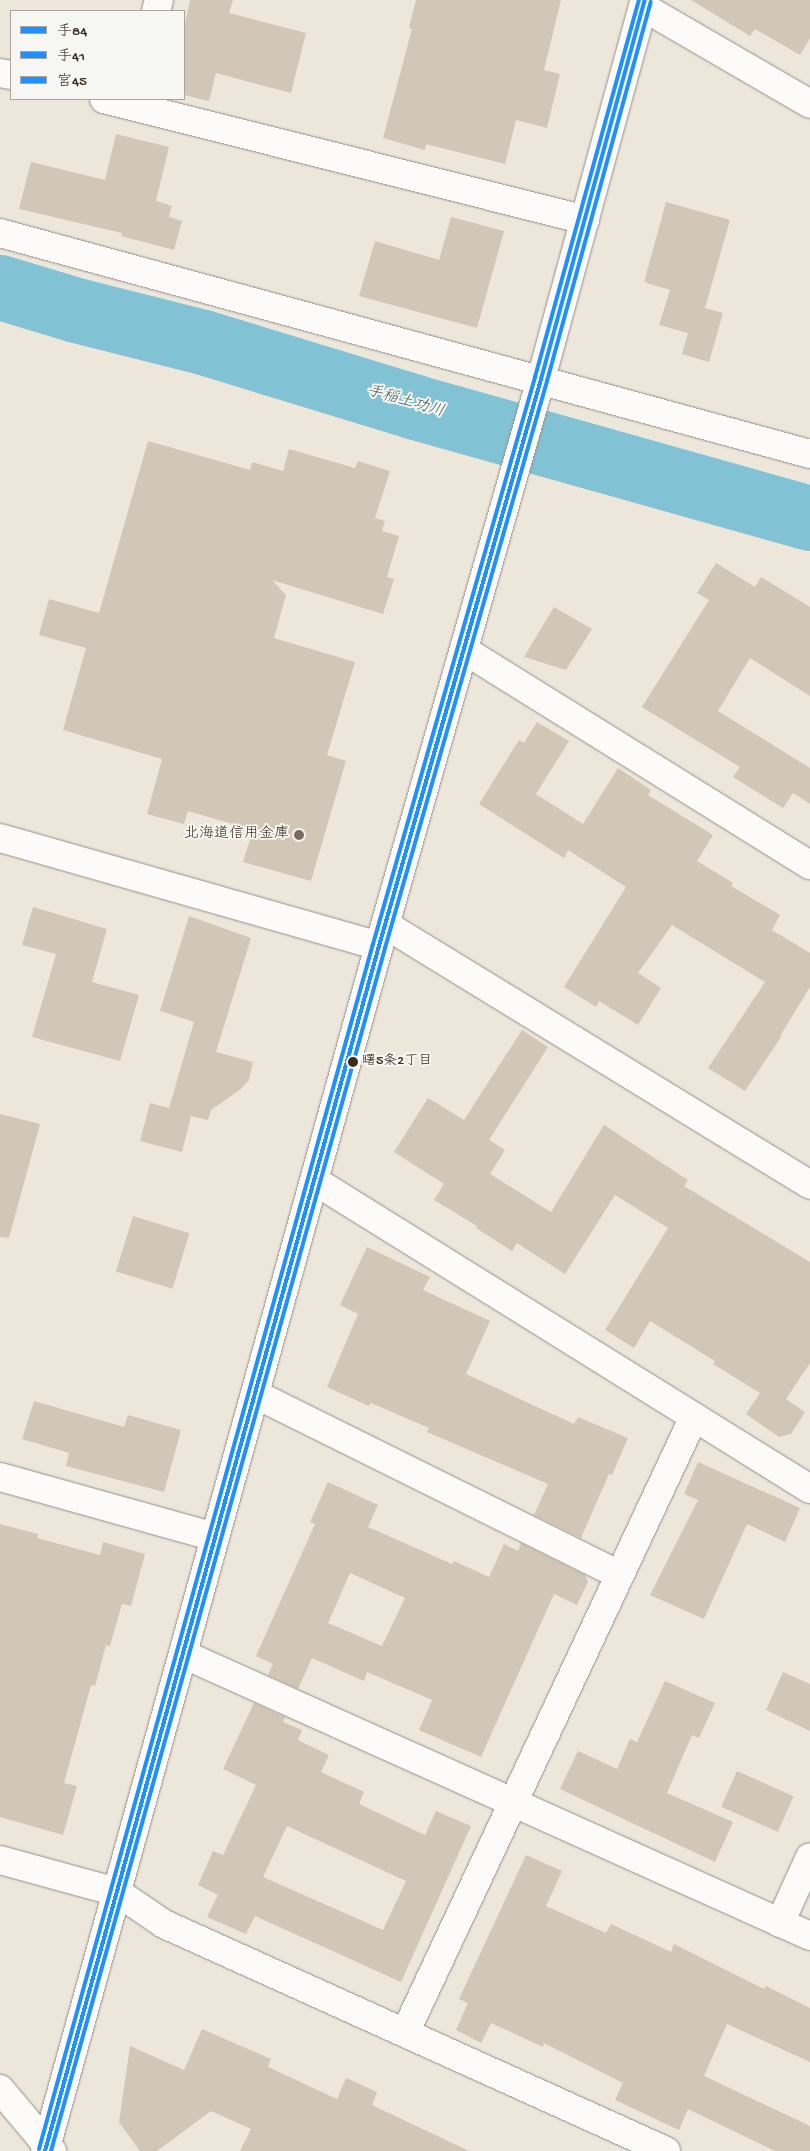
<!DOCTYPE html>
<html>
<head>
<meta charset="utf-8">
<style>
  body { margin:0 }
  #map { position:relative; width:810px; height:2151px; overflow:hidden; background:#ede6db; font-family:"Gochi Hand","Klee One",sans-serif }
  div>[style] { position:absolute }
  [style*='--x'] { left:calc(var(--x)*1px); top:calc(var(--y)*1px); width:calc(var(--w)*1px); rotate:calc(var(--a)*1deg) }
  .river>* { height:65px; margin:-32.5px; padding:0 32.5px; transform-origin:32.5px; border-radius:32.5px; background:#82c2d5 }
  .building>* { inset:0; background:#d2c6b7; transform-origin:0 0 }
  .roads { filter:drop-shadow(0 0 1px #958f87) drop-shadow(0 0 1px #958f87) }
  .minor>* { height:28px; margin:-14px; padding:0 14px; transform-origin:14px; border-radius:14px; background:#fcfbfa }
  .tertiary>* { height:28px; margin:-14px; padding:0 14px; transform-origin:14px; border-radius:14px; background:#fcfbfa }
  .bus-1>* { height:4px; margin:-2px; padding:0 2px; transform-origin:2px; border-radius:2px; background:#1e90ff }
  .bus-2>* { height:4px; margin:-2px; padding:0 2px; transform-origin:2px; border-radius:2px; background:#1e90ff }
  .bus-3>* { height:4px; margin:-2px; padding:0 2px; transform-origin:2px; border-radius:2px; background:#1e90ff }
  .dots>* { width:14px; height:14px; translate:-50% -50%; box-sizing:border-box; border:2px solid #f6f6f2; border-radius:50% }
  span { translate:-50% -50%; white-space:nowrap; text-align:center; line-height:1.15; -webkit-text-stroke:4px #f6f6f2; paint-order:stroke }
  .bus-label { font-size:14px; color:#3b2a1e }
  .left { translate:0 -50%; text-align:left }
  .poi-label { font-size:15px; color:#3b2a1e }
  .right { translate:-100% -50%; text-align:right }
  .water-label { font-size:16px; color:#445a5d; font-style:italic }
  .legend { position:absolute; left:10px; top:10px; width:175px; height:90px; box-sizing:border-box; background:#f6f6f2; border:1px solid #aba49d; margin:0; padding:6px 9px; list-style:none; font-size:15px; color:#3b2a1e }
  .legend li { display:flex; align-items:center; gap:10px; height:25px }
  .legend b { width:25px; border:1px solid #aba49d }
</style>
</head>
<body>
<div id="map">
  <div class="river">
    <div style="--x:0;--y:287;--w:79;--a:16.8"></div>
    <div style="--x:76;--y:310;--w:131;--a:14.1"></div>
    <div style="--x:203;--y:342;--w:222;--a:17"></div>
    <div style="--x:415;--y:407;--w:410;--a:15.7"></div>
  </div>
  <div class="building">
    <div style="clip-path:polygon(190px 0,233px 0,229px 13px,306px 33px,291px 93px,216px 73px,209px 101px,184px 95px,184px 28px)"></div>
    <div style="clip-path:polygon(416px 0,561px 0,544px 70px,560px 74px,547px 128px,516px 120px,505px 164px,426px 144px,425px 150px,383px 138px,412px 29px,409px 28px)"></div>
    <div style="clip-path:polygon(691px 0,810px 0,810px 38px,800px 55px,755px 29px,750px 36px)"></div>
    <div style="clip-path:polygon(116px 134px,169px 147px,156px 201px,172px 206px,169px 217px,182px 221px,174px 250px,121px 236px,122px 233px,19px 209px,31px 162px,105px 180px)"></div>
    <div style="clip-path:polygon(666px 202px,730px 220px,705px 308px,723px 313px,709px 362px,682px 354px,688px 333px,659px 325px,670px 290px,644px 282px)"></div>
    <div style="clip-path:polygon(451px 217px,504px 231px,477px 328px,359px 296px,375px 241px,439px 260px)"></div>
    <div style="clip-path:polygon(148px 441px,250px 470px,252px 462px,283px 471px,289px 449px,355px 468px,358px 461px,390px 471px,375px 518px,385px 521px,382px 531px,399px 536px,387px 577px,394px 579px,383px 614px,272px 580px,286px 595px,274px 638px,355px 662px,327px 755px,346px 761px,311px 881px,243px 862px,253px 830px,188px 811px,184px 824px,147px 814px,162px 759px,63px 730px,86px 648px,39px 635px,49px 599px,99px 613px)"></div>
    <div style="clip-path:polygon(716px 563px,755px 587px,761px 577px,810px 607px,810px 696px,750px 658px,718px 711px,810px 768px,810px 804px,793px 793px,783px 808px,733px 777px,740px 767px,642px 707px,709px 600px,697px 593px)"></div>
    <div style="clip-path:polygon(554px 607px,592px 629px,566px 670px,524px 657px)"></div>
    <div style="clip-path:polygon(537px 722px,569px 741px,536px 794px,583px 824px,618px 768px,651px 790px,648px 795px,713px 835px,697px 861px,733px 883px,731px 886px,780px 915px,772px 930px,810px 953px,810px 987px,780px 1036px,781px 1037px,745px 1091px,708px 1068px,765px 982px,672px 925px,638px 973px,661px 988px,638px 1025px,599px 1001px,596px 1007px,564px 987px,626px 887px,568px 850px,564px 858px,479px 804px,519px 740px,524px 743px)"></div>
    <div style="clip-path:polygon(33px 907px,107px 929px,92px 982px,139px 995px,120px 1061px,32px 1037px,56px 954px,22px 945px)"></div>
    <div style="clip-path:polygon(189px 916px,251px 938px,216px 1052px,253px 1062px,249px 1080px,241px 1089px,211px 1110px,208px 1120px,191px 1116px,182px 1152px,140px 1141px,150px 1103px,169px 1108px,194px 1022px,160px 1011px)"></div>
    <div style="clip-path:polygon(522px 1030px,548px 1047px,489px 1140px,505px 1150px,490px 1174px,551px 1212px,604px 1125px,688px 1180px,684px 1186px,810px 1262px,810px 1363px,786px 1399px,805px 1412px,791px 1434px,779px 1437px,746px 1414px,760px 1393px,713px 1364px,715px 1361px,650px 1321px,634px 1348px,605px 1330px,668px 1228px,615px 1195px,565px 1274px,517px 1243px,512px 1251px,476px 1228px,477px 1226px,434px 1200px,444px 1184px,394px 1152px,428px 1098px,464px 1120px)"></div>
    <div style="clip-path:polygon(0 1114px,40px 1124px,9px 1238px,0 1237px)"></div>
    <div style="left:133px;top:1216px;width:59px;height:58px;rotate:17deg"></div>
    <div style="clip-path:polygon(367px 1247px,430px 1277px,423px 1290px,490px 1321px,466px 1374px,574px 1424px,578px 1417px,628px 1438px,612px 1475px,609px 1474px,581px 1538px,534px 1515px,548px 1484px,427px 1432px,429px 1428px,371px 1403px,369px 1406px,327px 1387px,358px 1314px,340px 1305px)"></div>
    <div style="clip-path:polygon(34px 1401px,124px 1427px,128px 1415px,181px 1430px,164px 1492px,66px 1466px,69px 1453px,22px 1439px)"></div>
    <div style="clip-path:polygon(698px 1462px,800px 1508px,785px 1542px,747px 1524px,704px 1619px,650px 1595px,698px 1500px,684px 1494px)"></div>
    <div style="clip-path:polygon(evenodd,328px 1482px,378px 1505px,368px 1527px,452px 1564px,454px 1561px,489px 1577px,504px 1544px,518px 1551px,521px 1543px,585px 1575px,588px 1582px,577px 1605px,554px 1594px,481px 1757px,419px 1730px,432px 1700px,367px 1672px,364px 1681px,312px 1658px,298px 1689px,268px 1675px,273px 1664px,256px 1656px,315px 1524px,310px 1522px,328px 1482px,350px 1573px,405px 1598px,382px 1646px,328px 1623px,350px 1573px)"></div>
    <div style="clip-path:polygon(0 1524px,38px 1534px,37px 1538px,100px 1555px,103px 1542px,145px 1554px,131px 1606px,122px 1604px,110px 1646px,106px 1645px,95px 1686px,91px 1685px,64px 1783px,77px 1786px,63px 1835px,0 1817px)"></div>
    <div style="clip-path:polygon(783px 1672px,810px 1684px,810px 1731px,766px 1710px)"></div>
    <div style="clip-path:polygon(665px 1681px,715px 1703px,699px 1738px,692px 1735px,667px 1793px,733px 1822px,715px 1862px,560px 1789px,578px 1751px,617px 1769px,630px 1739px,637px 1742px)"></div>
    <div style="clip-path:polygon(evenodd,254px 1703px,285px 1717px,283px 1722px,302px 1730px,298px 1740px,329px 1755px,321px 1772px,364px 1792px,359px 1804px,425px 1835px,436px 1811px,471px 1826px,401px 1982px,255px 1916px,246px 1934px,207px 1917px,218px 1895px,198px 1885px,213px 1851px,223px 1855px,256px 1785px,223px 1769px,254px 1703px,287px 1826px,406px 1881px,383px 1930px,263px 1877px,287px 1826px)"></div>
    <div style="left:737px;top:1771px;width:62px;height:39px;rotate:24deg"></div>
    <div style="clip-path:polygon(526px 1855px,562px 1871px,546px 1906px,606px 1933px,611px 1924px,671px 1952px,674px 1944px,764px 1989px,766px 1986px,810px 2008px,810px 2062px,727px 2024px,704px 2076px,810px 2126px,810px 2151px,775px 2151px,688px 2109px,679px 2130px,615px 2100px,623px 2083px,544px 2043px,543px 2047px,491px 2023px,481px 2043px,456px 2030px,468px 2003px,459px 1999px)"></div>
    <div style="clip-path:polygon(202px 2029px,271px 2059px,268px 2067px,337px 2099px,346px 2078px,377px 2092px,372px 2105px,469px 2151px,240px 2151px,251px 2129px,211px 2111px,157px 2151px,140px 2151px,119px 2122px,130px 2046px,184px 2070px)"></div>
  </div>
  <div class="roads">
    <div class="minor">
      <div style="--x:643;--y:7;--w:193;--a:30.1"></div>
      <div style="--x:156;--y:11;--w:11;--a:-75"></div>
      <div style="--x:0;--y:73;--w:11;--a:10"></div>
      <div style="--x:104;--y:99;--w:496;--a:14.1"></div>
      <div style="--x:0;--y:233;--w:840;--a:15.26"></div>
      <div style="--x:464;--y:650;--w:407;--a:31.9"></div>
      <div style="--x:0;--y:838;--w:394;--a:15.9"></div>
      <div style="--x:386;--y:925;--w:497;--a:31.5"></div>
      <div style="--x:315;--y:1181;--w:583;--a:31.89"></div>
      <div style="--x:255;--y:1394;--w:407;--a:26.4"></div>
      <div style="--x:0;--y:1477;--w:223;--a:15.6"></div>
      <div style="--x:183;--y:1654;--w:687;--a:24.22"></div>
      <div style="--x:0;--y:1860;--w:121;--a:15.3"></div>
      <div style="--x:117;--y:1892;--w:57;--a:34.2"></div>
      <div style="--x:164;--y:1924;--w:551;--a:24.33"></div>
      <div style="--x:780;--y:1923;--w:72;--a:-65.6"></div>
      <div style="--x:405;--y:2033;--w:680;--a:-64.87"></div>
    </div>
    <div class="tertiary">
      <div style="--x:0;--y:2089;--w:81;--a:50"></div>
      <div style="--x:45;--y:2151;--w:1250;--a:-74.51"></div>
      <div style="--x:379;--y:946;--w:590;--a:-74.05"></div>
      <div style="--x:541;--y:379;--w:393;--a:-74.7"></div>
    </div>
  </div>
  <div class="bus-1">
    <div style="--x:45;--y:2151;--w:1250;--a:-74.51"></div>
    <div style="--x:379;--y:946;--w:590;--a:-74.05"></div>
    <div style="--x:541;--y:379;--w:393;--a:-74.7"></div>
  </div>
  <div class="bus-2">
    <div style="--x:51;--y:2151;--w:1249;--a:-74.48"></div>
    <div style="--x:385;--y:948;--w:590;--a:-74.05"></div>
    <div style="--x:547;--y:381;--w:393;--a:-74.7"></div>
  </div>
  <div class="bus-3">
    <div style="--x:39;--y:2149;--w:1250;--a:-74.51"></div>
    <div style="--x:373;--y:944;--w:590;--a:-74.05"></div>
    <div style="--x:535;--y:377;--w:391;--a:-74.6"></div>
  </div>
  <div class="dots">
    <div style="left:299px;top:835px;background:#796c60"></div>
    <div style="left:353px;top:1062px;background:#3b2a1e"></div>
  </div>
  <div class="bus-label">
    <span class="left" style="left:362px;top:1062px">曙5条2丁目</span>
  </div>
  <div class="poi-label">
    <span class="right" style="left:289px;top:835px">北海道信用金庫</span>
  </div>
  <div class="water-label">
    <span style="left:405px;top:403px;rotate:16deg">手稲土功川</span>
  </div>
  <ul class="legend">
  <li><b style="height:6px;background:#1e90ff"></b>手84</li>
  <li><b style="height:6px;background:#1e90ff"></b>手41</li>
  <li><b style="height:6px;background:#1e90ff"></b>宮45</li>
  </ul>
</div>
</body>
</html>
